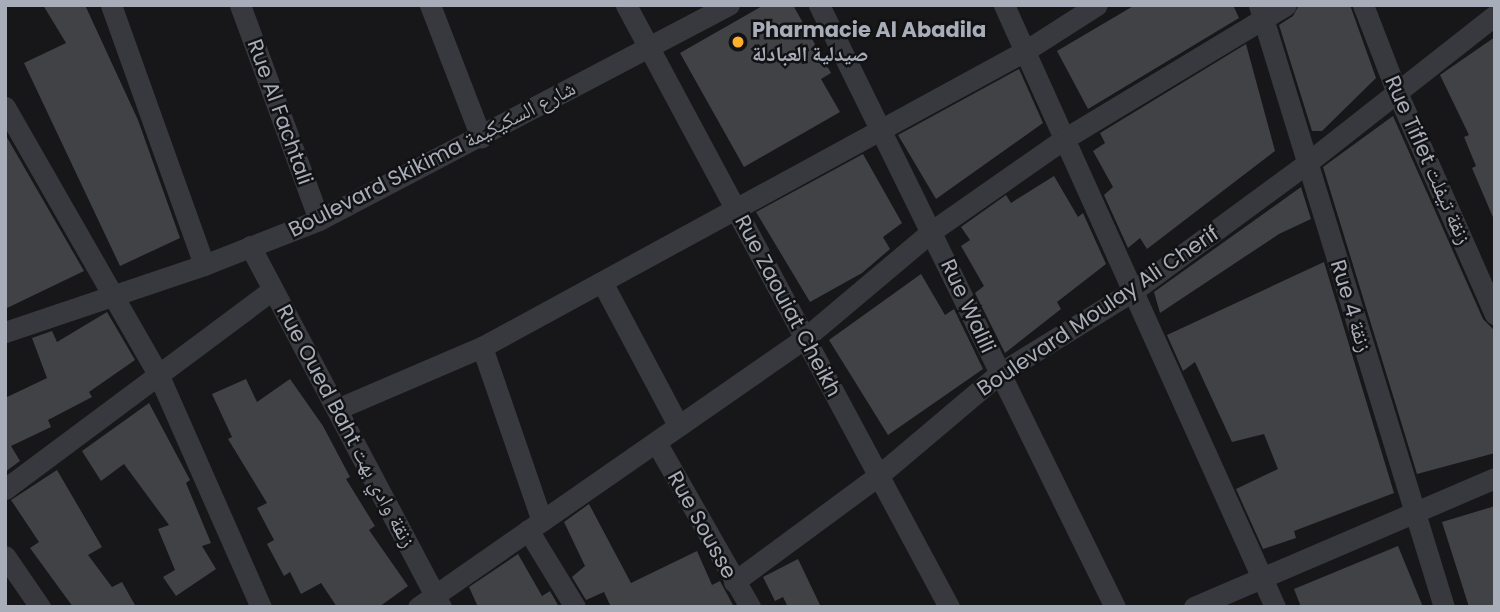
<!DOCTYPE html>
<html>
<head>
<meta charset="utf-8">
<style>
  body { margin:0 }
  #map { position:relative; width:1500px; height:612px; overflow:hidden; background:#171719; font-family:Poppins,"Noto Naskh Arabic",sans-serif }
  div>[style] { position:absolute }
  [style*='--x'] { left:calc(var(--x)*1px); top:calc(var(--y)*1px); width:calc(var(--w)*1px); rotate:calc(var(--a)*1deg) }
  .building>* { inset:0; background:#414246 }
  .street>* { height:21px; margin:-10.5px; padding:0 10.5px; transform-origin:10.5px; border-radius:10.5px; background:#37393e }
  .dots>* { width:19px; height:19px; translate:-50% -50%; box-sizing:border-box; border:4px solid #121214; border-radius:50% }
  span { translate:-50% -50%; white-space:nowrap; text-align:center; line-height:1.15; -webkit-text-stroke:5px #121214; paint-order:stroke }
  .poi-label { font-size:21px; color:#a8aeb9; font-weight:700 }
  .left { translate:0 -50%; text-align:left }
  .street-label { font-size:21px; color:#a8aeb9 }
  .frame { position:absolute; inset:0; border:7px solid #a8aeb9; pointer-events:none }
</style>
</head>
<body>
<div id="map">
  <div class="building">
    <div style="clip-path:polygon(43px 5px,85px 5px,138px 120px,180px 238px,120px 266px,24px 63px,66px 43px)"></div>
    <div style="clip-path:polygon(764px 5px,793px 5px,831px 73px,821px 79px,840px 112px,744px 167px,680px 53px)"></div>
    <div style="clip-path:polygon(1135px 5px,1233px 5px,1239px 18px,1088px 109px,1057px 51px)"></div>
    <div style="clip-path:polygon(1299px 5px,1350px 5px,1376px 78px,1322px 131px,1312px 131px,1279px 25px,1293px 16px)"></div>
    <div style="clip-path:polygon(1495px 37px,1495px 222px,1472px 168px,1476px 166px,1464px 137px,1469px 135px,1440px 75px)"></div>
    <div style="clip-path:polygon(1246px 44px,1275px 151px,1147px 249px,1140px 238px,1128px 248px,1104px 195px,1113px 187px,1093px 151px,1105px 143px,1100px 133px)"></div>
    <div style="clip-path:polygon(1019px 69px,1043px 123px,936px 199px,898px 135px)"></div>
    <div style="clip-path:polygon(1393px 116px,1483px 319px,1495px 331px,1495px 453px,1417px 474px,1323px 167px)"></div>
    <div style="clip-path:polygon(5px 134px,84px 271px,5px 309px)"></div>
    <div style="clip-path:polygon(863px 154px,902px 223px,883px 237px,890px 249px,862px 273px,810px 302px,756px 212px)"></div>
    <div style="clip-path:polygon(1054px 176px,1078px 217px,1083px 213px,1106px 264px,1057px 302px,1061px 309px,1005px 353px,975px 293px,984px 286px,961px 246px,970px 240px,961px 227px,1006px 195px,1011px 203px)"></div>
    <div style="clip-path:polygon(1301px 187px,1311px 219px,1279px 234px,1160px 313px,1154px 292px)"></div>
    <div style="clip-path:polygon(1324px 262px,1394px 493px,1294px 531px,1296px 538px,1263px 549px,1236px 489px,1278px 469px,1264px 434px,1232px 442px,1195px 362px,1183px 371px,1167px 335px)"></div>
    <div style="clip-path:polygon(921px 274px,945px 315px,954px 309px,983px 369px,888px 435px,829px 340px)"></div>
    <div style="clip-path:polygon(107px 312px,135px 360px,89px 392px,92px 397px,48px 420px,51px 427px,11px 446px,20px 461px,5px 472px,5px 398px,47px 378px,32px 338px,52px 331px,57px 342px)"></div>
    <div style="clip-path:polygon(246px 379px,257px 402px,290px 379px,323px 426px,350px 477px,346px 479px,375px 526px,369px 530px,408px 586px,379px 607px,337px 607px,321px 583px,301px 594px,290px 572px,284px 576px,267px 544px,274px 540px,257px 508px,267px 503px,228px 439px,232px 437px,212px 394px)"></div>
    <div style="clip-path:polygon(149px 403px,190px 480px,186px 483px,211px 543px,202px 546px,216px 569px,176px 596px,163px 577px,175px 570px,158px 529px,169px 525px,124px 464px,101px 481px,82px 451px)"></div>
    <div style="clip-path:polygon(57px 470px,102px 547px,88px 555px,112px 587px,122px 582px,136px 607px,73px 607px,30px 548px,39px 542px,11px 500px)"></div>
    <div style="clip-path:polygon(589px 504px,631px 583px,697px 551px,712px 585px,720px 581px,734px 607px,611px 607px,604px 592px,586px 600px,572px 577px,585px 566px,564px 522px)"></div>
    <div style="clip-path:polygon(1495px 506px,1495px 607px,1469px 607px,1442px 522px)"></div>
    <div style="clip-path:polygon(1398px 546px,1423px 607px,1301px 607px,1294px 589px)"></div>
    <div style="clip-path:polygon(518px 554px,542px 596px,550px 591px,559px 607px,478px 607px,469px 587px)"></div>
    <div style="clip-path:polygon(798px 559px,821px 607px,788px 607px,783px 597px,775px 601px,763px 577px)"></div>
  </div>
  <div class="street">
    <div style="--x:111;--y:5;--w:276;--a:70.3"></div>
    <div style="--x:240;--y:5;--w:229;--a:69.8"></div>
    <div style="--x:430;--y:5;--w:142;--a:68.9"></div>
    <div style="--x:626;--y:5;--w:683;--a:61.78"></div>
    <div style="--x:819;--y:5;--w:671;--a:63.82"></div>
    <div style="--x:1004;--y:5;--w:660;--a:65.76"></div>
    <div style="--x:1259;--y:5;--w:630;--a:72.92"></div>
    <div style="--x:1363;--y:5;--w:91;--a:68.8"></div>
    <div style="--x:1396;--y:90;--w:245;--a:66.2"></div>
    <div style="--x:5;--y:107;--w:310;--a:60.2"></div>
    <div style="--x:159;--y:376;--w:253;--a:66.2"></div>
    <div style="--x:250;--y:246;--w:408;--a:62.1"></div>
    <div style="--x:602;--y:282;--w:162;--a:62"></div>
    <div style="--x:5;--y:332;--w:210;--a:-18.6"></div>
    <div style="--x:204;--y:265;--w:123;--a:-21.4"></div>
    <div style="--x:319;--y:220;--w:463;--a:-27.7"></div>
    <div style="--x:482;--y:347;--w:184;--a:71"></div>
    <div style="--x:337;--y:409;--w:158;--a:-23.2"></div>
    <div style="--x:482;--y:347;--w:618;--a:-28.6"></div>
    <div style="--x:1025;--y:51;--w:85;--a:-32.6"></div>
    <div style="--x:656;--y:442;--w:190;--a:60.3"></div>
    <div style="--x:5;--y:489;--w:334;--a:-36.7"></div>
    <div style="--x:528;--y:530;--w:90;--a:58.6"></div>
    <div style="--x:5;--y:556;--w:62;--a:55.5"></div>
    <div style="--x:734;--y:582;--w:179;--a:-36.4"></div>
    <div style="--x:878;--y:476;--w:160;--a:-40.2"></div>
    <div style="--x:1000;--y:373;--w:156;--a:-31.7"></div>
    <div style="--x:1133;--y:291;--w:216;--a:-36.3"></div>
    <div style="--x:1307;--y:163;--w:239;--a:-38.2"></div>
    <div style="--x:418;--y:607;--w:471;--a:-34.8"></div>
    <div style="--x:805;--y:338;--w:166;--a:-40.1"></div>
    <div style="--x:932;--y:231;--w:161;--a:-34.9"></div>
    <div style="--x:1064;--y:139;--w:259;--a:-31.1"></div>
    <div style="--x:1194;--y:607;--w:327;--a:-23.2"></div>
  </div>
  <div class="dots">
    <div style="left:738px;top:42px;background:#fcae2c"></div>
  </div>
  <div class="poi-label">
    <span class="left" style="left:752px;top:42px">Pharmacie Al Abadila<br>صيدلية العبادلة</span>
  </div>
  <div class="street-label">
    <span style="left:280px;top:112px;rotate:70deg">Rue Al Fachtali</span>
    <span style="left:432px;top:159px;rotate:-27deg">Boulevard Skikima شارع السكيكيمة</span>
    <span style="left:1428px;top:160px;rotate:66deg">Rue Tiflet زنقة تيفلت</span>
    <span style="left:788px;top:306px;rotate:62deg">Rue Zaouiat Cheikh</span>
    <span style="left:968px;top:306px;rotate:65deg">Rue Walili</span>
    <span style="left:1351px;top:306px;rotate:73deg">Rue 4 زنقة</span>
    <span style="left:1098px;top:311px;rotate:-34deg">Boulevard Moulay Ali Cherif</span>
    <span style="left:346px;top:426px;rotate:62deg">Rue Oued Baht زنقة وادي بهت</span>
    <span style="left:702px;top:525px;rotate:61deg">Rue Sousse</span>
  </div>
  <div class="frame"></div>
</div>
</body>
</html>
